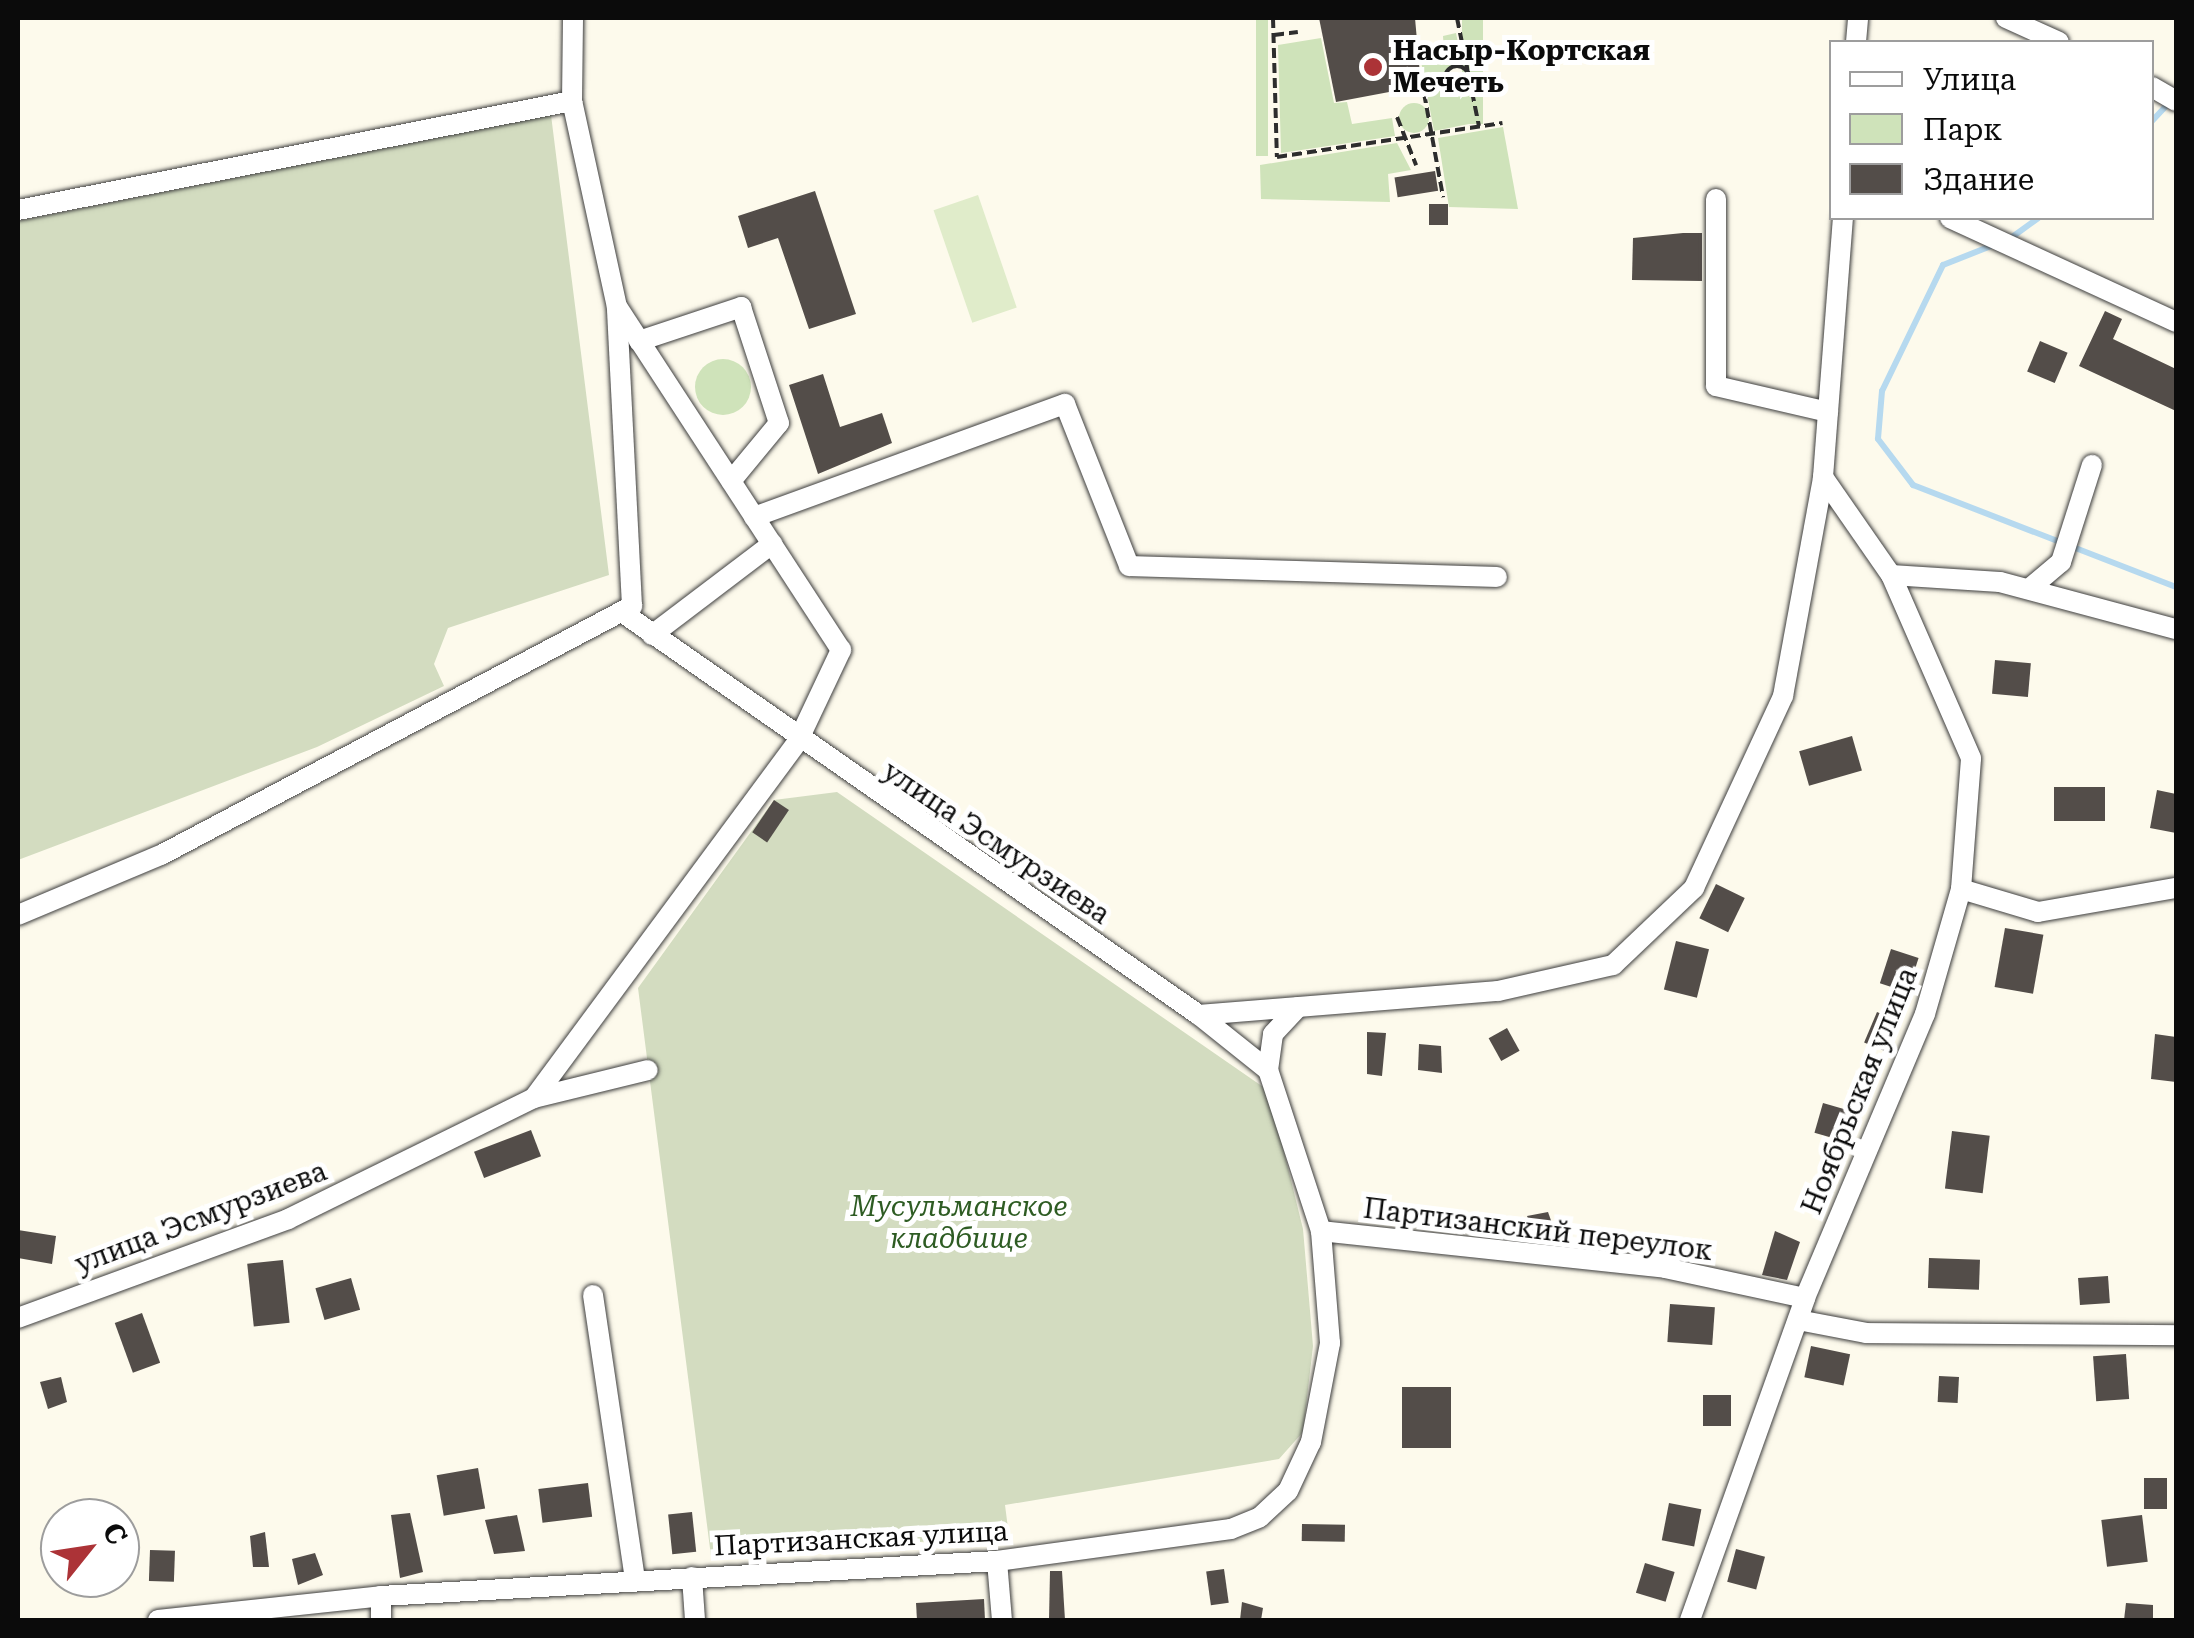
<!DOCTYPE html>
<html>
<head>
<meta charset="utf-8">
<style>
  body { margin:0 }
  #map { position:relative; width:2194px; height:1638px; overflow:hidden; background:#fdfaec; font-family:"Roboto Serif",serif }
  div>[style] { position:absolute }
  [style*='--x'] { left:calc(var(--x)*1px); top:calc(var(--y)*1px); width:calc(var(--w)*1px); rotate:calc(var(--a)*1deg) }
  .green>* { inset:0; background:#cfe3ba; transform-origin:0 0 }
  .round { border-radius:50% }
  .cemetery>* { inset:0; background:#d3dcc0 }
  .pitch>* { inset:0; background:#e0ecca; transform-origin:0 0 }
  .stream>* { height:6px; margin:-3px; padding:0 3px; transform-origin:3px; border-radius:3px; background:#b6d9ef }
  .building>* { inset:0; background:#534d49; transform-origin:0 0 }
  .path>* { height:4px; margin-top:-2px; transform-origin:0; background:repeating-linear-gradient(90deg,#2d2d2d 0 10px,transparent 0 15px) }
  .path>.ring { margin:-2px; padding:0; box-sizing:content-box; background:none; border:4px solid #2d2d2d; border-radius:50% }
  .roads { filter:drop-shadow(0 0 2px #3e3e3e) drop-shadow(0 0 2px #3e3e3e) }
  .minor>* { height:20px; margin:-10px; padding:0 10px; transform-origin:10px; border-radius:10px; background:#fff }
  .dots>* { width:28px; height:28px; translate:-50% -50%; box-sizing:border-box; border:5px solid #fff; border-radius:50% }
  span { translate:-50% -50%; white-space:nowrap; text-align:center; line-height:1.15; -webkit-text-stroke:10px #fff; paint-order:stroke }
  .poi-label { font-size:28px; color:#0b0b0b; font-weight:700 }
  .left { translate:0 -50%; text-align:left }
  .street-label { font-size:28px; color:#0b0b0b }
  .park-label { font-size:28px; color:#2e5c23; font-style:italic }
  .frame { position:absolute; inset:0; border:20px solid #0b0b0b; pointer-events:none }
  .legend { position:absolute; left:1829px; top:40px; width:325px; height:180px; box-sizing:border-box; background:#fff; border:2px solid #9d9d9d; margin:0; padding:12px 18px; list-style:none; font-size:30px; color:#0b0b0b }
  .legend li { display:flex; align-items:center; gap:20px; height:50px }
  .legend b { width:50px; border:2px solid #9d9d9d }
  .north { position:absolute; left:40px; top:1498px; width:100px; height:100px; box-sizing:border-box; background:#fff; border:2px solid #9d9d9d; border-radius:50%; rotate:60deg; font-size:28px; font-weight:700; line-height:40px; text-align:center; color:#0b0b0b }
  .north::after { content:''; display:block; margin:auto; width:35px; height:45px; background:#ac3337; clip-path:polygon(50% 0,100% 100%,50% 72%,0 100%) }
</style>
</head>
<body>
<div id="map">
  <div class="green">
    <div style="left:1256px;top:18px;width:12px;height:138px"></div>
    <div style="left:1462px;top:18px;width:21px;height:106px"></div>
    <div style="clip-path:polygon(1456px 33px,1461px 58px,1439px 79px,1447px 93px,1468px 95px,1474px 123px,1434px 131px,1420px 56px,1444px 51px,1443px 36px)"></div>
    <div style="clip-path:polygon(1321px 38px,1334px 103px,1347px 102px,1352px 124px,1392px 118px,1395px 136px,1281px 153px,1278px 45px)"></div>
    <div class="round" style="left:1399px;top:103px;width:30px;height:30px"></div>
    <div style="clip-path:polygon(1503px 127px,1518px 209px,1449px 207px,1438px 138px)"></div>
    <div style="clip-path:polygon(1397px 143px,1411px 170px,1388px 174px,1390px 202px,1261px 199px,1260px 165px)"></div>
    <div class="round" style="left:695px;top:359px;width:56px;height:56px"></div>
  </div>
  <div class="cemetery">
    <div style="clip-path:polygon(551px 115px,609px 575px,448px 628px,434px 664px,444px 686px,317px 747px,18px 860px,18px 221px)"></div>
    <div style="clip-path:polygon(837px 792px,1269px 1091px,1303px 1229px,1313px 1346px,1303px 1432px,1279px 1459px,1005px 1505px,1009px 1536px,711px 1556px,638px 988px,774px 800px)"></div>
  </div>
  <div class="pitch">
    <div style="left:978px;top:195px;width:119px;height:47px;rotate:71deg"></div>
  </div>
  <div class="stream">
    <div style="--x:2152;--y:121;--w:23;--a:-47"></div>
    <div style="--x:2008;--y:240;--w:37;--a:-36"></div>
    <div style="--x:1996;--y:244;--w:57;--a:158.4"></div>
    <div style="--x:1943;--y:265;--w:140;--a:115.8"></div>
    <div style="--x:1882;--y:391;--w:48;--a:94.8"></div>
    <div style="--x:1878;--y:439;--w:58;--a:52.7"></div>
    <div style="--x:1913;--y:485;--w:282;--a:21.2"></div>
  </div>
  <div class="building">
    <div style="clip-path:polygon(1319px 18px,1415px 18px,1421px 86px,1336px 102px)"></div>
    <div style="left:1435px;top:171px;width:20px;height:41px;rotate:81deg"></div>
    <div style="clip-path:polygon(815px 191px,856px 314px,809px 329px,778px 238px,748px 248px,738px 216px)"></div>
    <div style="left:1429px;top:204px;width:19px;height:21px"></div>
    <div style="clip-path:polygon(1683px 233px,1702px 233px,1702px 281px,1632px 280px,1633px 238px)"></div>
    <div style="clip-path:polygon(2105px 311px,2122px 319px,2113px 339px,2176px 369px,2176px 411px,2079px 366px)"></div>
    <div style="left:2040px;top:341px;width:30px;height:33px;rotate:23deg"></div>
    <div style="clip-path:polygon(823px 374px,840px 427px,882px 413px,892px 443px,818px 474px,789px 385px)"></div>
    <div style="left:1995px;top:660px;width:36px;height:34px;rotate:5deg"></div>
    <div style="left:1852px;top:736px;width:36px;height:55px;rotate:74deg"></div>
    <div style="left:2105px;top:787px;width:34px;height:51px;rotate:90deg"></div>
    <div style="clip-path:polygon(2157px 790px,2176px 794px,2176px 833px,2150px 828px)"></div>
    <div style="left:774px;top:800px;width:18px;height:39px;rotate:34deg"></div>
    <div style="left:1716px;top:884px;width:32px;height:38px;rotate:26deg"></div>
    <div style="left:2005px;top:928px;width:39px;height:60px;rotate:10deg"></div>
    <div style="left:1676px;top:941px;width:34px;height:50px;rotate:14deg"></div>
    <div style="left:1891px;top:949px;width:29px;height:36px;rotate:18deg"></div>
    <div style="left:1877px;top:1012px;width:23px;height:33px;rotate:23deg"></div>
    <div style="left:1507px;top:1028px;width:26px;height:21px;rotate:61deg"></div>
    <div style="clip-path:polygon(1367px 1032px,1386px 1033px,1382px 1076px,1367px 1074px)"></div>
    <div style="clip-path:polygon(2155px 1034px,2176px 1037px,2176px 1082px,2151px 1079px)"></div>
    <div style="clip-path:polygon(1419px 1044px,1441px 1046px,1442px 1073px,1418px 1070px)"></div>
    <div style="left:1823px;top:1103px;width:36px;height:31px;rotate:16deg"></div>
    <div style="left:531px;top:1130px;width:28px;height:61px;rotate:69deg"></div>
    <div style="left:1952px;top:1131px;width:38px;height:58px;rotate:7deg"></div>
    <div style="clip-path:polygon(1548px 1212px,1559px 1243px,1536px 1240px,1527px 1216px)"></div>
    <div style="clip-path:polygon(18px 1230px,56px 1236px,52px 1264px,18px 1258px)"></div>
    <div style="clip-path:polygon(1775px 1231px,1800px 1242px,1787px 1280px,1762px 1275px)"></div>
    <div style="left:1929px;top:1258px;width:51px;height:30px;rotate:2deg"></div>
    <div style="left:283px;top:1260px;width:63px;height:36px;rotate:84deg"></div>
    <div style="left:2108px;top:1276px;width:27px;height:30px;rotate:86deg"></div>
    <div style="left:351px;top:1278px;width:33px;height:37px;rotate:74deg"></div>
    <div style="left:1670px;top:1304px;width:45px;height:38px;rotate:4deg"></div>
    <div style="left:142px;top:1313px;width:53px;height:29px;rotate:70deg"></div>
    <div style="left:1811px;top:1346px;width:40px;height:32px;rotate:12deg"></div>
    <div style="left:2126px;top:1354px;width:45px;height:33px;rotate:86deg"></div>
    <div style="left:1939px;top:1376px;width:20px;height:26px;rotate:3deg"></div>
    <div style="clip-path:polygon(61px 1377px,67px 1402px,48px 1409px,40px 1382px)"></div>
    <div style="left:1451px;top:1387px;width:61px;height:49px;rotate:90deg"></div>
    <div style="left:1703px;top:1395px;width:28px;height:31px"></div>
    <div style="left:478px;top:1468px;width:41px;height:42px;rotate:80deg"></div>
    <div style="left:2167px;top:1478px;width:31px;height:23px;rotate:90deg"></div>
    <div style="left:588px;top:1483px;width:34px;height:50px;rotate:83deg"></div>
    <div style="left:1669px;top:1503px;width:33px;height:38px;rotate:11deg"></div>
    <div style="left:692px;top:1512px;width:40px;height:24px;rotate:84deg"></div>
    <div style="clip-path:polygon(410px 1513px,423px 1572px,400px 1578px,391px 1515px)"></div>
    <div style="clip-path:polygon(517px 1515px,525px 1551px,494px 1554px,485px 1520px)"></div>
    <div style="left:2142px;top:1515px;width:47px;height:41px;rotate:83deg"></div>
    <div style="left:1302px;top:1524px;width:43px;height:17px;rotate:1deg"></div>
    <div style="clip-path:polygon(265px 1532px,269px 1567px,253px 1567px,250px 1536px)"></div>
    <div style="left:1736px;top:1549px;width:30px;height:34px;rotate:15deg"></div>
    <div style="left:150px;top:1550px;width:25px;height:31px;rotate:2deg"></div>
    <div style="clip-path:polygon(315px 1553px,323px 1575px,298px 1585px,292px 1559px)"></div>
    <div style="left:1645px;top:1563px;width:31px;height:31px;rotate:17deg"></div>
    <div style="left:1224px;top:1569px;width:34px;height:18px;rotate:82deg"></div>
    <div style="clip-path:polygon(1050px 1571px,1062px 1571px,1065px 1620px,1049px 1620px)"></div>
    <div style="clip-path:polygon(984px 1599px,985px 1620px,917px 1620px,916px 1603px)"></div>
    <div style="clip-path:polygon(1242px 1602px,1263px 1608px,1261px 1620px,1240px 1620px)"></div>
    <div style="clip-path:polygon(2126px 1603px,2153px 1605px,2153px 1620px,2124px 1620px)"></div>
  </div>
  <div class="path">
    <div style="--x:1273;--y:18;--w:139;--a:88.4"></div>
    <div style="--x:1277;--y:157;--w:228;--a:-8.6"></div>
    <div style="--x:1457;--y:18;--w:110;--a:78.5"></div>
    <div style="--x:1274;--y:35;--w:24;--a:-7"></div>
    <div class="ring" style="left:1445px;top:66px;width:20px;height:20px"></div>
    <div style="--x:1424;--y:93;--w:106;--a:79.6"></div>
    <div style="--x:1397;--y:117;--w:52;--a:68.4"></div>
  </div>
  <div class="roads">
    <div class="minor">
      <div style="--x:2006;--y:18;--w:58;--a:24.4"></div>
      <div style="--x:1856;--y:42;--w:24;--a:-85"></div>
      <div style="--x:2152;--y:87;--w:28;--a:30"></div>
      <div style="--x:1716;--y:199;--w:187;--a:90"></div>
      <div style="--x:1716;--y:386;--w:115;--a:13.1"></div>
      <div style="--x:18;--y:210;--w:565;--a:-11.13"></div>
      <div style="--x:1950;--y:218;--w:249;--a:24.7"></div>
      <div style="--x:639;--y:341;--w:108;--a:-18.4"></div>
      <div style="--x:741;--y:307;--w:122;--a:71.9"></div>
      <div style="--x:779;--y:423;--w:75;--a:129.6"></div>
      <div style="--x:754;--y:517;--w:331;--a:-20"></div>
      <div style="--x:1065;--y:404;--w:174;--a:68.4"></div>
      <div style="--x:1129;--y:566;--w:368;--a:1.7"></div>
      <div style="--x:1891;--y:575;--w:109;--a:3.7"></div>
      <div style="--x:2000;--y:582;--w:182;--a:15"></div>
      <div style="--x:2029;--y:589;--w:42;--a:-40.2"></div>
      <div style="--x:2061;--y:562;--w:102;--a:-72.3"></div>
      <div style="--x:626;--y:615;--w:699;--a:34.92"></div>
      <div style="--x:1199;--y:1015;--w:300;--a:-4.6"></div>
      <div style="--x:1498;--y:991;--w:118;--a:-12.7"></div>
      <div style="--x:1613;--y:965;--w:112;--a:-43.5"></div>
      <div style="--x:1694;--y:888;--w:212;--a:-65.1"></div>
      <div style="--x:1783;--y:696;--w:223;--a:-79.6"></div>
      <div style="--x:1823;--y:477;--w:260;--a:-85.6"></div>
      <div style="--x:652;--y:635;--w:151;--a:-37.2"></div>
      <div style="--x:1961;--y:889;--w:80;--a:16.6"></div>
      <div style="--x:2038;--y:912;--w:140;--a:-9.9"></div>
      <div style="--x:18;--y:915;--w:155;--a:-22.8"></div>
      <div style="--x:161;--y:855;--w:533;--a:-27.86"></div>
      <div style="--x:632;--y:606;--w:299;--a:-92.9"></div>
      <div style="--x:617;--y:307;--w:211;--a:-102.3"></div>
      <div style="--x:572;--y:101;--w:83;--a:-89.3"></div>
      <div style="--x:1199;--y:1015;--w:88;--a:38.6"></div>
      <div style="--x:534;--y:1098;--w:117;--a:-13.8"></div>
      <div style="--x:1321;--y:1231;--w:346;--a:6.1"></div>
      <div style="--x:1665;--y:1268;--w:143;--a:12.1"></div>
      <div style="--x:593;--y:1295;--w:288;--a:81.6"></div>
      <div style="--x:18;--y:1318;--w:288;--a:-20.1"></div>
      <div style="--x:288;--y:1219;--w:274;--a:-26.2"></div>
      <div style="--x:534;--y:1098;--w:444;--a:-53.5"></div>
      <div style="--x:798;--y:741;--w:101;--a:-64.7"></div>
      <div style="--x:841;--y:650;--w:410;--a:-123.1"></div>
      <div style="--x:1798;--y:1320;--w:69;--a:10.8"></div>
      <div style="--x:1866;--y:1333;--w:310;--a:0.4"></div>
      <div style="--x:997;--y:1561;--w:59;--a:85.2"></div>
      <div style="--x:692;--y:1577;--w:43;--a:86"></div>
      <div style="--x:381;--y:1596;--w:24;--a:90"></div>
      <div style="--x:158;--y:1620;--w:224;--a:-6.1"></div>
      <div style="--x:381;--y:1596;--w:617;--a:-3.25"></div>
      <div style="--x:997;--y:1561;--w:236;--a:-7.8"></div>
      <div style="--x:1231;--y:1529;--w:31;--a:-22"></div>
      <div style="--x:1260;--y:1517;--w:38;--a:-43"></div>
      <div style="--x:1288;--y:1491;--w:54;--a:-64.9"></div>
      <div style="--x:1311;--y:1442;--w:101;--a:-79.1"></div>
      <div style="--x:1330;--y:1343;--w:112;--a:-94.6"></div>
      <div style="--x:1321;--y:1231;--w:169;--a:-108.2"></div>
      <div style="--x:1268;--y:1070;--w:36;--a:-82"></div>
      <div style="--x:1273;--y:1034;--w:37;--a:-47"></div>
      <div style="--x:1690;--y:1620;--w:342;--a:-70.3"></div>
      <div style="--x:1805;--y:1298;--w:308;--a:-67.1"></div>
      <div style="--x:1925;--y:1014;--w:130;--a:-73.9"></div>
      <div style="--x:1961;--y:889;--w:131;--a:-85.6"></div>
      <div style="--x:1971;--y:758;--w:200;--a:-113.6"></div>
      <div style="--x:1891;--y:575;--w:119;--a:-124.8"></div>
    </div>
  </div>
  <div class="dots">
    <div style="left:1373px;top:67px;background:#ac3337"></div>
  </div>
  <div class="poi-label">
    <span class="left" style="left:1393px;top:67px">Насыр-Кортская<br>Мечеть</span>
  </div>
  <div class="street-label">
    <span style="left:996px;top:843px;rotate:34deg">улица Эсмурзиева</span>
    <span style="left:1860px;top:1091px;rotate:-68deg">Ноябрьская улица</span>
    <span style="left:201px;top:1218px;rotate:-21deg">улица Эсмурзиева</span>
    <span style="left:1538px;top:1230px;rotate:7deg">Партизанский переулок</span>
    <span style="left:861px;top:1539px;rotate:-3deg">Партизанская улица</span>
  </div>
  <div class="park-label">
    <span style="left:959px;top:1223px">Мусульманское<br>кладбище</span>
  </div>
  <div class="frame"></div>
  <ul class="legend">
  <li><b style="height:12px;background:#fff"></b>Улица</li>
  <li><b style="height:28px;background:#cfe3ba"></b>Парк</li>
  <li><b style="height:28px;background:#534d49"></b>Здание</li>
  </ul>
  <div class="north">С</div>
</div>
</body>
</html>
